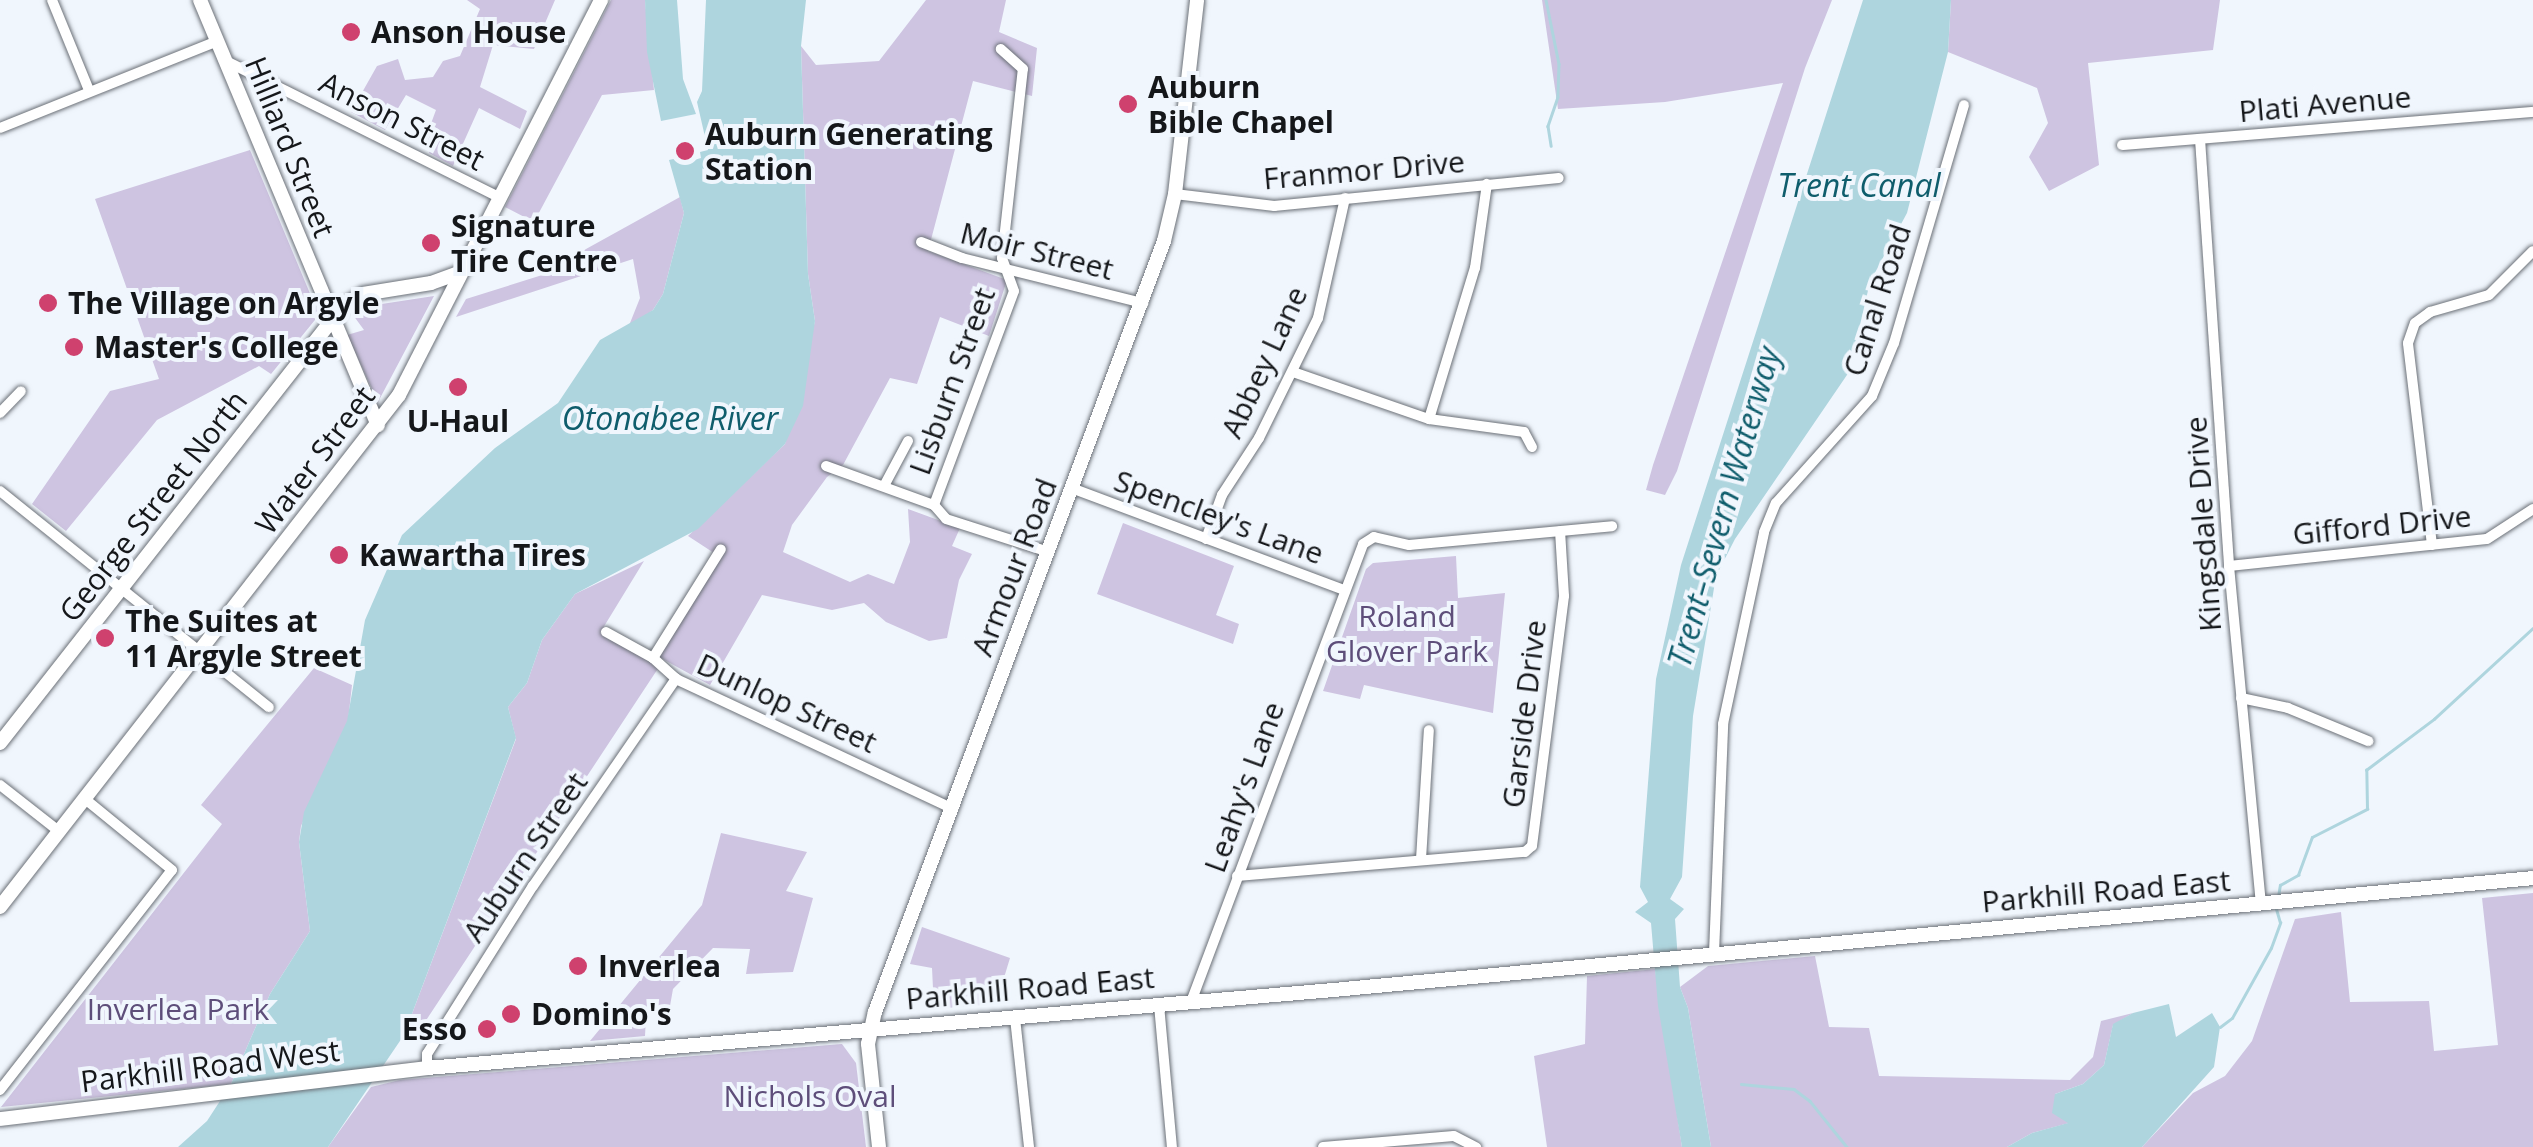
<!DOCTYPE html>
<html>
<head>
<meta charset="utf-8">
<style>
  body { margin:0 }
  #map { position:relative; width:2533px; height:1147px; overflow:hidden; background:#f0f6fd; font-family:"Open Sans",sans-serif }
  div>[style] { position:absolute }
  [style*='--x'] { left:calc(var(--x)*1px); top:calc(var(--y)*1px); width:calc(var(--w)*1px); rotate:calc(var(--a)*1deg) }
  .green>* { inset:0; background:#cec4e1 }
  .water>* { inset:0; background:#aed5de }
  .stream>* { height:2.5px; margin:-1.25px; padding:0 1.25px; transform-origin:1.25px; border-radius:1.25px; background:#aed5de }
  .roads { filter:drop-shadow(0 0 2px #6b7077) drop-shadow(0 0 2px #6b7077) }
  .street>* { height:10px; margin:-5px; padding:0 5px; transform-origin:5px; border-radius:5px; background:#fff }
  .secondary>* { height:14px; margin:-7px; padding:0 7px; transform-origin:7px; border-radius:7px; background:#fff }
  .dots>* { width:28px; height:28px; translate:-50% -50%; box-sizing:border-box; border:5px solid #f0f6fd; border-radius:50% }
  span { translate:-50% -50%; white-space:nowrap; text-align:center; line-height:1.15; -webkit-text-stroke:8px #f0f6fd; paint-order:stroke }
  .poi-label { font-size:30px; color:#15171a; font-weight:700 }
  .left { translate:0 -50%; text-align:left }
  .right { translate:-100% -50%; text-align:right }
  .street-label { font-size:30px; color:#15171a }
  .park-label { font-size:30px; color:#5e4e7a }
  .water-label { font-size:32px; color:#0f5d6c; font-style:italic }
</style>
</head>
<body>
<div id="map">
  <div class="green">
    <div style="clip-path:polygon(467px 0,555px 0,534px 49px,493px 45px,480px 87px,527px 111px,520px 129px,479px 108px,453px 166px,429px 153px,432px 144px,426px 137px,436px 110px,406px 95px,385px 130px,351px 112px,377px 66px,398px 59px,405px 80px,433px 77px,443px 61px,460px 56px,480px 9px)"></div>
    <div style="clip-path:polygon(611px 0,645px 0,654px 90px,602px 95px,534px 222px,505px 207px)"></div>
    <div style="clip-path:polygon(926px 0,1006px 0,999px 32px,1037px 48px,1032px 96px,973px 81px,928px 251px,1007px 280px,989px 336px,940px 317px,917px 384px,890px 378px,843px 465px,827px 477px,792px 525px,783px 552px,850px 582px,868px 574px,894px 584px,910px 542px,908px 509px,960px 528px,952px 546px,972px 554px,959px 580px,947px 638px,929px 641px,886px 622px,864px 603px,832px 610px,762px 595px,710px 685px,659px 657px,714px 553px,688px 536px,785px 444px,815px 321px,808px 274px,801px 46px,816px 65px,879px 61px)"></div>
    <div style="clip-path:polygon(1542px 0,1832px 0,1805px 68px,1677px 471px,1665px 495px,1646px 490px,1653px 465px,1783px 83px,1665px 102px,1558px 109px)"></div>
    <div style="clip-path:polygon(1951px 0,2220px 0,2213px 50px,2088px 63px,2099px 165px,2049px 191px,2029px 157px,2048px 123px,2037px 88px,1948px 52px)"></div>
    <div style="clip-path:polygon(250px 150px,319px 315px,271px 374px,259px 366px,157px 420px,66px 531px,32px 504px,110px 391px,159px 379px,95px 199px)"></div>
    <div style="clip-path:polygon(680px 197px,684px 213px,663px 294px,653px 310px,628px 328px,640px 298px,633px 259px,456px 317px,466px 299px,555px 271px,586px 249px)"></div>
    <div style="clip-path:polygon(434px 296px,378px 402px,347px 335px,364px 330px,353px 315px,362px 307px)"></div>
    <div style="clip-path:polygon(1123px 523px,1234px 566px,1216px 615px,1239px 624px,1233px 644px,1097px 594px)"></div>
    <div style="clip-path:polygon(1456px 556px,1458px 598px,1505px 593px,1493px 713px,1364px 685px,1360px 699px,1323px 691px,1366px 569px,1373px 563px)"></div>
    <div style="clip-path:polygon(644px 561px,600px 633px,659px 667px,421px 1028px,404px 1035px,516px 739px,508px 707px,527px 683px,542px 640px,575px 594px)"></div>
    <div style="clip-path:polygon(314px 668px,352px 685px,348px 721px,301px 826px,299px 842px,310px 931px,270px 994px,231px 1084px,1px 1107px,222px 824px,201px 805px)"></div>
    <div style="clip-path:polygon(721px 833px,807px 852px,786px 891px,813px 898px,793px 972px,746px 974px,750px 949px,713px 948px,673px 989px,670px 1006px,646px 1017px,645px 1036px,590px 1041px,702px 905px)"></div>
    <div style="clip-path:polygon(2533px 893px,2533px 1147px,2142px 1147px,2193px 1093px,2225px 1076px,2252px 1041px,2295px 919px,2341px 912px,2350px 1002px,2429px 1001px,2434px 1051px,2498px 1045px,2482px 898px)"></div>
    <div style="clip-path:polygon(922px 927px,1010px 958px,996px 1004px,934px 1009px,932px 968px,910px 964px)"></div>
    <div style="clip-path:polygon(1815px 956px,1829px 1027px,1869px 1028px,1879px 1076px,2070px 1080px,2093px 1057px,2101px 1021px,2133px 1013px,2113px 1025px,2104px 1065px,2083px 1084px,2055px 1094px,2069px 1123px,2032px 1133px,2007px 1147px,1711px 1147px,1688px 1008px,1680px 987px,1708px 966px)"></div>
    <div style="clip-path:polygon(1655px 969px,1682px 1147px,1547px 1147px,1534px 1056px,1585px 1044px,1587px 976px)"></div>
    <div style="clip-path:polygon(842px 1044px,856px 1063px,866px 1147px,328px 1147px,371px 1087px,400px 1080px)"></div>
  </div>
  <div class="water">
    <div style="clip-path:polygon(645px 0,677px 0,683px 79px,696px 114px,661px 121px,647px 52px)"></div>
    <div style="clip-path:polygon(706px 0,806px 0,801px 46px,808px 274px,815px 321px,803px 406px,785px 444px,698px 529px,575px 594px,542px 640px,527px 683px,508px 707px,516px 738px,404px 1035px,328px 1147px,178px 1147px,207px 1121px,231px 1084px,270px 994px,310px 931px,299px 842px,304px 812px,347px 721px,365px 620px,402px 535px,495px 448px,558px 403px,600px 340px,653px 310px,663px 294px,684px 213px,669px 160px,678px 158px,680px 164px,701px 158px,700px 152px,708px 150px,697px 102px,702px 91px)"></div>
    <div style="clip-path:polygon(1863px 0,1951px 0,1948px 52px,1907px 213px,1870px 282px,1849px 372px,1735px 539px,1716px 576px,1693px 716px,1682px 877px,1670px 899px,1684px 909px,1675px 919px,1680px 987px,1688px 1008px,1711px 1147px,1682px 1147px,1658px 1006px,1651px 923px,1635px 912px,1648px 902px,1640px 887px,1656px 679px,1681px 565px)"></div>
    <div style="clip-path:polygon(2169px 1004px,2176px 1037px,2212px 1013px,2220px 1027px,2214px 1067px,2142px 1147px,2007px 1147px,2032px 1133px,2068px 1123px,2052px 1113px,2055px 1094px,2083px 1084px,2104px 1065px,2113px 1024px,2133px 1013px)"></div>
  </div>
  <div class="stream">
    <div style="--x:1546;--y:0;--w:65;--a:78.5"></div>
    <div style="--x:1559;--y:64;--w:33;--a:92"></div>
    <div style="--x:1558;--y:97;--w:31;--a:109"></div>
    <div style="--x:1548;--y:126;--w:20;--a:81"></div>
    <div style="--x:2278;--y:897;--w:12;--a:-81"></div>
    <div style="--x:2280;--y:885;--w:21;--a:-29"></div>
    <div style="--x:2298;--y:875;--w:40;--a:-69.8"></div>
    <div style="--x:2312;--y:837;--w:62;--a:-27"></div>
    <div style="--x:2367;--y:809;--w:39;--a:-91"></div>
    <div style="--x:2366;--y:770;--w:85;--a:-36.9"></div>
    <div style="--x:2434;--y:719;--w:134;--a:-42.6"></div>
    <div style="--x:2220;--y:1027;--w:15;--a:-37"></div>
    <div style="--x:2232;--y:1018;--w:80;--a:-60.9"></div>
    <div style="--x:2271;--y:948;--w:27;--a:-70"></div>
    <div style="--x:2280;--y:923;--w:15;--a:-106"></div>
    <div style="--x:1741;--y:1084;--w:53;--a:5.4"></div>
    <div style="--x:1794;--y:1089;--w:20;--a:37"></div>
    <div style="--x:1810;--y:1101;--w:59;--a:51.2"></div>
  </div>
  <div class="roads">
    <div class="street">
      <div style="--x:52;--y:0;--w:97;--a:67.7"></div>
      <div style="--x:226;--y:61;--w:307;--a:26.5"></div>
      <div style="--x:0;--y:128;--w:234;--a:-21.8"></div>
      <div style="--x:2200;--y:139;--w:428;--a:86.1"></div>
      <div style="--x:2229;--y:566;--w:340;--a:84.6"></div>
      <div style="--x:2122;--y:145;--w:412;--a:-4.6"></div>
      <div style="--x:1175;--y:194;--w:100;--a:6.9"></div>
      <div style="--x:1274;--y:206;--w:286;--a:-5.6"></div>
      <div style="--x:921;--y:242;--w:44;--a:21.3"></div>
      <div style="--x:962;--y:258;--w:187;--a:14"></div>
      <div style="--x:1293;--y:372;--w:144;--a:19.1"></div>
      <div style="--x:1429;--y:419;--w:96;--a:7.8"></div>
      <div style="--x:1524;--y:432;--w:17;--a:62"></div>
      <div style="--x:0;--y:413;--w:30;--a:-46"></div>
      <div style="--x:1429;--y:419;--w:158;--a:-73.1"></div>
      <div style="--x:1475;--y:268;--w:85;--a:-81.9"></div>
      <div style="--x:826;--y:466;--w:115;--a:19.9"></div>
      <div style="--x:934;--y:505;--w:18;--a:49"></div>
      <div style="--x:946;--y:519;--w:108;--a:17.8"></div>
      <div style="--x:884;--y:486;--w:51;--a:-61.9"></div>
      <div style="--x:1074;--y:489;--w:288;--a:20.5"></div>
      <div style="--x:0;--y:491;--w:345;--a:38.8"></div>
      <div style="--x:934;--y:505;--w:228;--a:-69.5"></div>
      <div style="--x:1014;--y:291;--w:35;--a:-110"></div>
      <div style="--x:1002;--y:258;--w:190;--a:-83.7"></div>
      <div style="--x:1023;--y:69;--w:30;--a:-138"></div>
      <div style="--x:1206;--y:539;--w:47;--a:-70"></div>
      <div style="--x:1222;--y:495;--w:68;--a:-57"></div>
      <div style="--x:1259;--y:438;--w:134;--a:-63.8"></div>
      <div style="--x:1318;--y:318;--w:123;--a:-77.3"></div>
      <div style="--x:2432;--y:545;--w:203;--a:-96.8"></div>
      <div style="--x:2408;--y:343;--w:21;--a:-71"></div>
      <div style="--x:2415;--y:323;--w:19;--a:-36"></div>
      <div style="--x:2430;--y:312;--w:61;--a:-16.1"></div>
      <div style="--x:2489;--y:295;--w:62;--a:-45"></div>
      <div style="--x:2229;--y:566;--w:259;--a:-6"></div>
      <div style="--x:2487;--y:539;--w:55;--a:-33.1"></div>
      <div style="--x:606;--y:632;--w:54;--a:29"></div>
      <div style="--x:653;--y:658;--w:31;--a:42"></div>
      <div style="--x:676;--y:679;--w:306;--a:25.1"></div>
      <div style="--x:653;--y:658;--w:128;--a:-58"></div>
      <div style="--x:2241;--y:698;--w:48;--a:12"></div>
      <div style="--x:2288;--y:708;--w:87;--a:22.4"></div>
      <div style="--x:0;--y:785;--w:76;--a:38.1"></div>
      <div style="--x:1421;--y:859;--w:129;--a:-86.5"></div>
      <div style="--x:1237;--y:876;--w:289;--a:-4.8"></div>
      <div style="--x:1525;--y:852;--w:9;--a:-41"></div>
      <div style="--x:1532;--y:846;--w:252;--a:-82.7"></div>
      <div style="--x:1564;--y:596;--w:65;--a:-93.5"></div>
      <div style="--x:1714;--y:953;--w:229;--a:-87.7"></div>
      <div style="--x:1723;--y:724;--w:196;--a:-77.9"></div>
      <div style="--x:1764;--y:532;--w:31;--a:-68"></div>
      <div style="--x:1776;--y:503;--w:144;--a:-48.1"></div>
      <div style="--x:1872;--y:396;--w:57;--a:-67.5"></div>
      <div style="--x:1894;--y:343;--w:248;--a:-73.6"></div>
      <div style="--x:1191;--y:1002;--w:489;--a:-69.4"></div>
      <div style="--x:1363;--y:544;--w:13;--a:-32"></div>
      <div style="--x:1374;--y:537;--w:36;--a:13"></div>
      <div style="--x:1409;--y:545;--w:204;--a:-5.3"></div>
      <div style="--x:1159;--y:1005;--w:143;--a:84.8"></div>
      <div style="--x:1015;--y:1018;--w:130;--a:83.8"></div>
      <div style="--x:427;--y:1068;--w:14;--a:-90"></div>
      <div style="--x:427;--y:1054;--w:199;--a:-57.8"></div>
      <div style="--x:533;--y:886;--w:252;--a:-55.4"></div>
      <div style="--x:0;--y:1090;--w:279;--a:-52"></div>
      <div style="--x:172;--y:870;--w:112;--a:-140.8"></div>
      <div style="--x:1323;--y:1147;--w:131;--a:-4.8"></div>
      <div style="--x:1454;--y:1136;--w:25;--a:27"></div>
    </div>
    <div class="secondary">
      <div style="--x:200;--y:0;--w:461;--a:67.3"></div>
      <div style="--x:0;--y:743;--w:556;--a:-51.87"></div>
      <div style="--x:343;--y:306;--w:23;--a:-31"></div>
      <div style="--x:363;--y:294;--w:69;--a:-9.2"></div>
      <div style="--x:431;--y:283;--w:32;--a:-20"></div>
      <div style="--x:0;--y:907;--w:649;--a:-52.07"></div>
      <div style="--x:399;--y:395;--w:444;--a:-62.9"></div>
      <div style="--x:0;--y:1119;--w:430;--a:-6.8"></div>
      <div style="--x:427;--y:1068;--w:920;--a:-4.92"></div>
      <div style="--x:1344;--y:989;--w:1194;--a:-5.33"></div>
      <div style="--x:879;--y:1147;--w:104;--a:-96.1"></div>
      <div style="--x:868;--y:1044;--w:33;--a:-78"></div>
      <div style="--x:875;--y:1012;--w:823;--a:-69.45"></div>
      <div style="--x:1164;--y:241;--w:48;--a:-76.8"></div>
      <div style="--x:1175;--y:194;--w:195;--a:-83.5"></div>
    </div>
  </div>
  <div class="dots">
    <div style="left:351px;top:32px;background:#cf416e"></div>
    <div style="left:1128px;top:104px;background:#cf416e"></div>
    <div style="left:685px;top:151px;background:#cf416e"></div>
    <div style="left:431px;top:243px;background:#cf416e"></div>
    <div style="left:48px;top:303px;background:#cf416e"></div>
    <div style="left:74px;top:347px;background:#cf416e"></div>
    <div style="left:458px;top:387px;background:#cf416e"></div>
    <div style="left:339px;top:555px;background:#cf416e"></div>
    <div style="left:105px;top:638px;background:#cf416e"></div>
    <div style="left:578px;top:966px;background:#cf416e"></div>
    <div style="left:511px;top:1014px;background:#cf416e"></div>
    <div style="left:487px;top:1029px;background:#cf416e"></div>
  </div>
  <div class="poi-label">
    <span class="left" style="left:371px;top:32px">Anson House</span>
    <span class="left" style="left:1148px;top:104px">Auburn<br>Bible Chapel</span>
    <span class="left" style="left:705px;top:151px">Auburn Generating<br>Station</span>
    <span class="left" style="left:451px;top:243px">Signature<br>Tire Centre</span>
    <span class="left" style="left:68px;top:303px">The Village on Argyle</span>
    <span class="left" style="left:94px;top:347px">Master's College</span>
    <span style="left:458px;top:421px">U-Haul</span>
    <span class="left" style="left:359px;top:555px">Kawartha Tires</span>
    <span class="left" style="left:125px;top:638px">The Suites at<br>11 Argyle Street</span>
    <span class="left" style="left:598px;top:966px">Inverlea</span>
    <span class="left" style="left:531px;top:1014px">Domino's</span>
    <span class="right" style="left:467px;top:1029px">Esso</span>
  </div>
  <div class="street-label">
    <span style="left:2325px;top:104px;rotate:-5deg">Plati Avenue</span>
    <span style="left:402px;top:121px;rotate:27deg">Anson Street</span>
    <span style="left:290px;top:147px;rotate:68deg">Hilliard Street</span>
    <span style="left:1364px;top:170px;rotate:-5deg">Franmor Drive</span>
    <span style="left:1037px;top:251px;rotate:14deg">Moir Street</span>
    <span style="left:1877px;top:300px;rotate:-72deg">Canal Road</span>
    <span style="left:1264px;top:362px;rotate:-65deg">Abbey Lane</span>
    <span style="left:952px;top:381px;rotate:-70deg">Lisburn Street</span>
    <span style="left:315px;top:460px;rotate:-53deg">Water Street</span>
    <span style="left:153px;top:506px;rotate:-52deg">George Street North</span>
    <span style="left:1219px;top:517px;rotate:20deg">Spencley's Lane</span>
    <span style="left:2203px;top:524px;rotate:-94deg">Kingsdale Drive</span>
    <span style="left:2382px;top:525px;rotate:-6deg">Gifford Drive</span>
    <span style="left:1014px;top:567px;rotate:-69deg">Armour Road</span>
    <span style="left:787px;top:703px;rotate:25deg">Dunlop Street</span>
    <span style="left:1524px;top:714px;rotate:-83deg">Garside Drive</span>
    <span style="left:1244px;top:787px;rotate:-70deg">Leahy's Lane</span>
    <span style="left:525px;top:857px;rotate:-56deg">Auburn Street</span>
    <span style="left:2106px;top:891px;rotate:-5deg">Parkhill Road East</span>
    <span style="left:1030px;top:988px;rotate:-5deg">Parkhill Road East</span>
    <span style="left:210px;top:1066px;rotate:-7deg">Parkhill Road West</span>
  </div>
  <div class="park-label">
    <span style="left:1407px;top:633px">Roland<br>Glover Park</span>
    <span style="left:178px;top:1009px">Inverlea Park</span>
    <span style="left:810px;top:1096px">Nichols Oval</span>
  </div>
  <div class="water-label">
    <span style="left:1859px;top:185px">Trent Canal</span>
    <span style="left:670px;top:418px">Otonabee River</span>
    <span style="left:1724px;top:507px;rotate:-74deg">Trent–Severn Waterway</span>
  </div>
</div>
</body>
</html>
